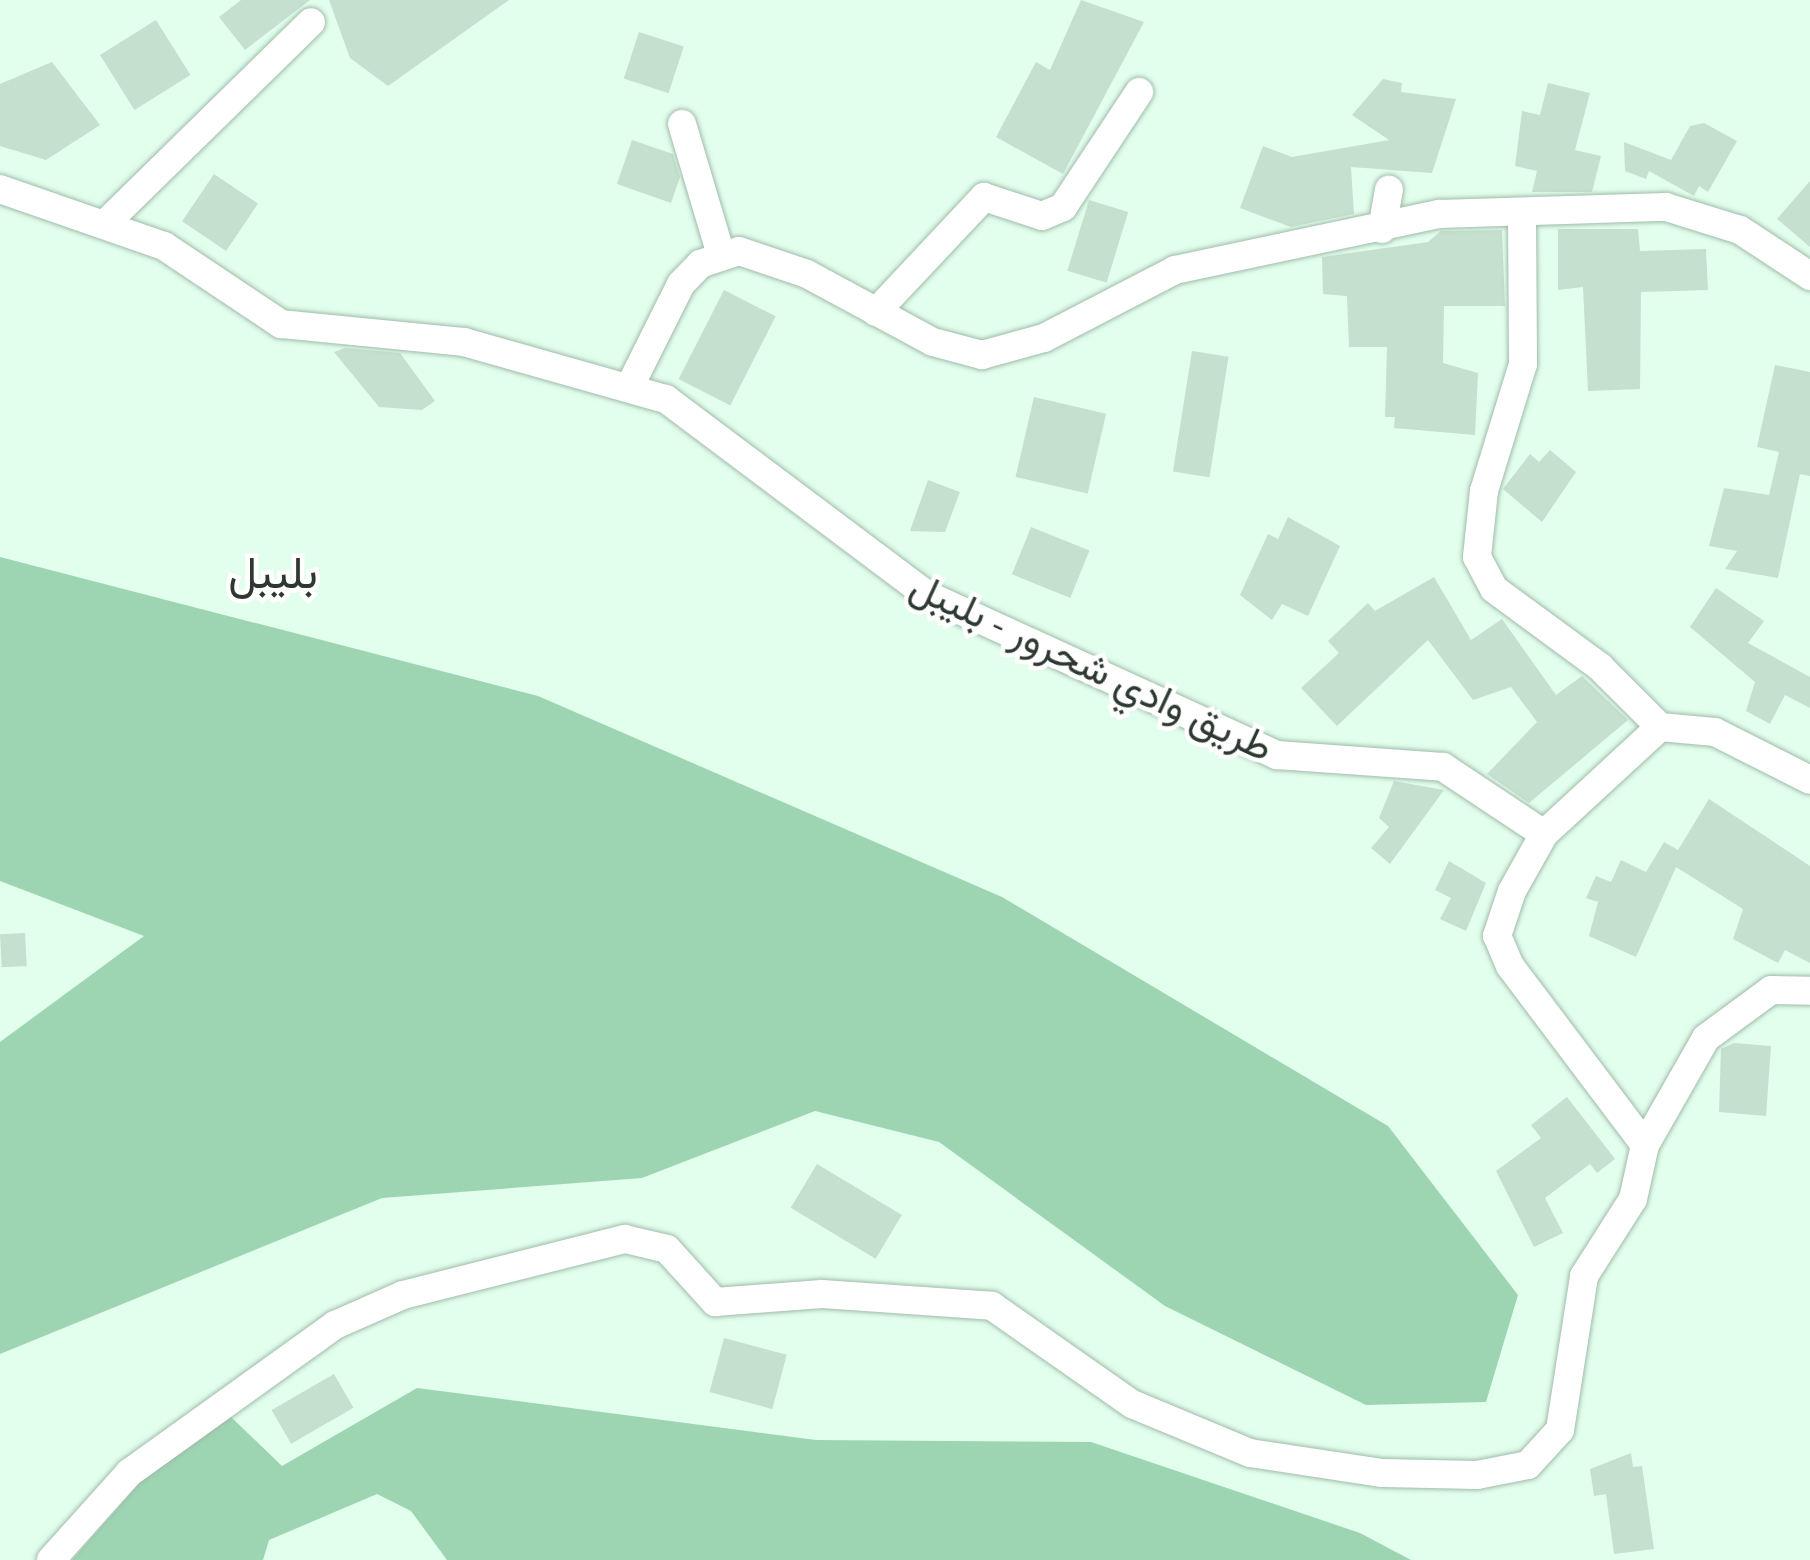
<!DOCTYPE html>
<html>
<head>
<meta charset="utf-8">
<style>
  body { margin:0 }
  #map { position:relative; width:1810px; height:1560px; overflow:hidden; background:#e2feec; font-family:"Zilla Slab",Vazirmatn,serif }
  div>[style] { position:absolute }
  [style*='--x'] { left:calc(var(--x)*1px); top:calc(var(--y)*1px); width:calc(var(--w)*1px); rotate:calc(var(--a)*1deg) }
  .green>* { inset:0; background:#9dd5b3 }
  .building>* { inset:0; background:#c5e0ce; transform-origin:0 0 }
  .roads { filter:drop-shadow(0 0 2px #a0bbaa) drop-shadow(0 0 2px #a0bbaa) }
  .minor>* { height:28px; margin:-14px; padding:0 14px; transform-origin:14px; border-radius:14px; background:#fff }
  span { translate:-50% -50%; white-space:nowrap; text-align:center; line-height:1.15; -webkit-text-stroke:9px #fff; paint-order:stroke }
  .street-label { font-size:40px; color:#2d3831 }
  .quarter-label { font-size:45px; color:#2d3831 }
</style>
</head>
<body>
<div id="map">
  <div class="green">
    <div style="clip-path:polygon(0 557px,538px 696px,1002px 897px,1388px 1126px,1518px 1295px,1486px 1402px,1366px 1405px,1165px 1306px,939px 1142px,815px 1111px,642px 1178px,382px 1198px,0 1354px,0 1042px,144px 936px,0 881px)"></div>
    <div style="clip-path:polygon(417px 1388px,816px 1440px,1091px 1442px,1360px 1533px,1411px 1560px,447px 1560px,411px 1511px,377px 1494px,269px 1540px,263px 1560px,72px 1560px,142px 1480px,230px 1416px,282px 1466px)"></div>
  </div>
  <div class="building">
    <div style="clip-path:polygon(241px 0,310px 0,245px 50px,219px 17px)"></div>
    <div style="clip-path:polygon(329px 0,509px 0,388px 86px,350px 58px)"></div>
    <div style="clip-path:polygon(1081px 0,1144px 22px,1063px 174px,996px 137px,1036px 62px,1050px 70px)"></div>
    <div style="left:156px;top:20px;width:65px;height:66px;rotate:58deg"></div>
    <div style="left:639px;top:32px;width:47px;height:49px;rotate:18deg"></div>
    <div style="clip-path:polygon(52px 62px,100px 125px,46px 160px,0 146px,0 84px)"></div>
    <div style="clip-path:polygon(1383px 79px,1402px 83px,1401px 92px,1456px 99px,1432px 173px,1351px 167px,1354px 214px,1291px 227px,1240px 208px,1263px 146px,1292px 157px,1389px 140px,1352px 115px)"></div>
    <div style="clip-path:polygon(1548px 83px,1590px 93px,1575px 150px,1601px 156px,1592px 192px,1532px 192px,1537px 171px,1515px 166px,1522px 111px,1540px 115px)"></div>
    <div style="clip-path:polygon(1704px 123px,1737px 141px,1708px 192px,1699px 186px,1694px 196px,1649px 171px,1646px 179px,1625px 171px,1624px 142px,1671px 160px,1690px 126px)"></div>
    <div style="clip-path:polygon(632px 140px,673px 154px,680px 177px,671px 203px,617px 184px)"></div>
    <div style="left:214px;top:174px;width:53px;height:57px;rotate:34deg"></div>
    <div style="clip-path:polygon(1810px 181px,1810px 247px,1777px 219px)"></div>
    <div style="left:1089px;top:200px;width:41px;height:74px;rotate:17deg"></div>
    <div style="clip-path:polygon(1558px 229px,1638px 229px,1640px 251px,1706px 249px,1708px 290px,1641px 292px,1640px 389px,1588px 391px,1583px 287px,1558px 290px)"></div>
    <div style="clip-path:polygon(1502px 230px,1505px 306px,1444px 306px,1443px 363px,1478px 373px,1475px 435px,1394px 428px,1395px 417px,1385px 417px,1387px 347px,1349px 347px,1347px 296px,1323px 294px,1322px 257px,1428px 242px,1441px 231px)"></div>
    <div style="left:724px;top:290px;width:58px;height:100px;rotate:27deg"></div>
    <div style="clip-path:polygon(345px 348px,400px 353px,435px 401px,422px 410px,379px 407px,334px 352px)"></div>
    <div style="left:1192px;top:351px;width:37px;height:122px;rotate:9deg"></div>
    <div style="clip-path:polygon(1775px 365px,1810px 372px,1810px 476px,1800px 474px,1778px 578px,1725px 569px,1737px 551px,1709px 546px,1724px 488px,1769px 495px,1779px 452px,1757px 447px)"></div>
    <div style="left:1034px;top:397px;width:74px;height:82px;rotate:13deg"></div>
    <div style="clip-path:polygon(1550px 450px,1576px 472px,1542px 522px,1503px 489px,1530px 454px,1539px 462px)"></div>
    <div style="clip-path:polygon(928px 480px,960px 492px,945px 532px,910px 531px)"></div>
    <div style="clip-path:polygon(1288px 517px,1340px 546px,1308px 616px,1282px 604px,1272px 620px,1240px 595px,1268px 534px,1278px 539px)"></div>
    <div style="left:1031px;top:527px;width:63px;height:51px;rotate:22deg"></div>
    <div style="clip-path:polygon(1434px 577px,1471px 640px,1502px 619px,1556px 695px,1582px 676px,1628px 720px,1529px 803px,1487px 774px,1537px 722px,1511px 687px,1473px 700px,1428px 640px,1337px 726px,1301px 688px,1339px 653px,1328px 641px,1368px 603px,1375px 611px)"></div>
    <div style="clip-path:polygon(1716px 588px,1764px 621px,1748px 643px,1810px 677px,1810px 708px,1785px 695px,1770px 724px,1746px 711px,1755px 682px,1690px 627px)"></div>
    <div style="clip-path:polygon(1394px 781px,1444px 790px,1390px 864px,1371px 848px,1389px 827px,1379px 818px)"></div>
    <div style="clip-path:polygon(1709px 799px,1810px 866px,1810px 963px,1785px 950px,1778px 963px,1733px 939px,1743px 909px,1676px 867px,1636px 957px,1589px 936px,1598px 902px,1586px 898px,1596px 876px,1611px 882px,1621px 860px,1646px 872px,1664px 842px,1678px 850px)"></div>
    <div style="clip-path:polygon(1449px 861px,1486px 883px,1466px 931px,1440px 919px,1451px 898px,1435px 890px)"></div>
    <div style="left:25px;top:933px;width:33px;height:25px;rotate:87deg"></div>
    <div style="clip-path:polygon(1734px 1043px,1771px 1046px,1766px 1116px,1719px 1112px,1721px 1049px)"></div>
    <div style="clip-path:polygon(1567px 1097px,1615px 1159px,1597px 1173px,1590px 1164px,1545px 1198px,1563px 1233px,1534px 1247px,1496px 1171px,1541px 1138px,1531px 1125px)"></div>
    <div style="left:817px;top:1164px;width:99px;height:51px;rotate:31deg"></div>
    <div style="left:724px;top:1338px;width:65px;height:56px;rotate:15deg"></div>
    <div style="left:334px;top:1374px;width:39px;height:72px;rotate:60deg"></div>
    <div style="clip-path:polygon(1631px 1453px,1633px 1467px,1642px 1466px,1654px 1549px,1614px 1554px,1606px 1494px,1594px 1496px,1590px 1469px)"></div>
  </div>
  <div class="roads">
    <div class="minor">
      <div style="--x:682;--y:124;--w:137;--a:73.4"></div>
      <div style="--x:0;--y:189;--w:174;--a:19.2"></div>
      <div style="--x:164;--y:246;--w:141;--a:33.7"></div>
      <div style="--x:281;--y:324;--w:184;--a:5.6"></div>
      <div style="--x:464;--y:342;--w:210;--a:15.8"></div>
      <div style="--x:666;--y:399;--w:326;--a:36.9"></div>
      <div style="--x:927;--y:595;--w:385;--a:24.6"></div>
      <div style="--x:1277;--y:755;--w:166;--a:4.1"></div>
      <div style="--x:1443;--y:767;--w:121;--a:33.6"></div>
      <div style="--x:1522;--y:217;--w:147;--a:89.6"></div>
      <div style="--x:1523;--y:364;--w:133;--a:107.1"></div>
      <div style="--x:1484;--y:491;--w:66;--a:96.1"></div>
      <div style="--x:1477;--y:557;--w:36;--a:62"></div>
      <div style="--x:1494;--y:589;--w:132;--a:36.3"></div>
      <div style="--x:1600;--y:667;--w:85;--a:45"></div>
      <div style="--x:108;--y:221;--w:284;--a:-44.4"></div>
      <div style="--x:1382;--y:229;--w:40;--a:-80"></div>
      <div style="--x:876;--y:312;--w:158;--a:-46.8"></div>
      <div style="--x:984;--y:197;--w:61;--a:18.1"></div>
      <div style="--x:1042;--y:216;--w:23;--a:-23"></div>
      <div style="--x:1063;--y:207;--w:138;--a:-56.5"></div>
      <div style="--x:630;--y:386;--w:114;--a:-63.4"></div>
      <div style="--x:681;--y:284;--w:28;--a:-46"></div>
      <div style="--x:700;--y:264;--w:41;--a:-18.4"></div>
      <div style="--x:739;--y:251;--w:72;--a:18.7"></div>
      <div style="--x:807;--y:274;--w:143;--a:28.4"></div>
      <div style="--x:933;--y:342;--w:51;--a:14.9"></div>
      <div style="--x:982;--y:355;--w:64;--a:-15.3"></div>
      <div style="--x:1044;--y:338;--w:148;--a:-27.4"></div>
      <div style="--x:1175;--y:270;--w:270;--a:-12"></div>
      <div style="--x:1439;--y:214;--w:227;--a:-1.8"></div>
      <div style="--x:1666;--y:207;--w:77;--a:17.3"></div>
      <div style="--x:1740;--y:230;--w:84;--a:33.3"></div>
      <div style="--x:1645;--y:1145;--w:123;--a:-60.3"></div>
      <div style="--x:1706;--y:1038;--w:81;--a:-36.4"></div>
      <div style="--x:1771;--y:990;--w:39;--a:1"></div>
      <div style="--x:51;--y:1560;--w:117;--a:-48.1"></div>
      <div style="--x:129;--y:1473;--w:254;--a:-35.7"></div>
      <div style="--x:335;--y:1325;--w:74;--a:-23.8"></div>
      <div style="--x:403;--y:1295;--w:229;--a:-14.2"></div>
      <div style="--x:625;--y:1239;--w:43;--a:13.4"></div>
      <div style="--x:667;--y:1249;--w:72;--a:47.8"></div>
      <div style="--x:715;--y:1302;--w:107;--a:-4.3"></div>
      <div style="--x:822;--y:1294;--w:170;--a:4"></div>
      <div style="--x:992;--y:1306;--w:171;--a:35"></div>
      <div style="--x:1132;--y:1404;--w:128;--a:22.6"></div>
      <div style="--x:1250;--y:1453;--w:134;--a:8.6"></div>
      <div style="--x:1383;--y:1473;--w:94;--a:1.2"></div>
      <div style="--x:1477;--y:1475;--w:52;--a:-11.1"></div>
      <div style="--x:1528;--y:1465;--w:47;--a:-47.6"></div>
      <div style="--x:1560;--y:1430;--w:156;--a:-81.1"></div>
      <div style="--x:1584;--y:1276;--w:91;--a:-57.5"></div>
      <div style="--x:1633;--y:1199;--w:55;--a:-77.5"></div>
      <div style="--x:1645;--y:1145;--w:224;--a:-127"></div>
      <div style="--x:1510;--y:966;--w:33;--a:-113"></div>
      <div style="--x:1497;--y:936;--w:47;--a:-71.6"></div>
      <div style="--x:1512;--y:891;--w:65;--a:-60.7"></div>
      <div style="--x:1544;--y:834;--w:158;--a:-42.7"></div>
      <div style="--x:1660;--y:727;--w:55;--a:5.2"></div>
      <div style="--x:1715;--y:732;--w:106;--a:26.8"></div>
    </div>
  </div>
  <div class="street-label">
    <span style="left:1092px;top:666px;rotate:25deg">طريق وادي شحرور - بليبل</span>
  </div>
  <div class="quarter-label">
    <span style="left:273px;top:574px">بليبل</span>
  </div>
</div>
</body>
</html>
